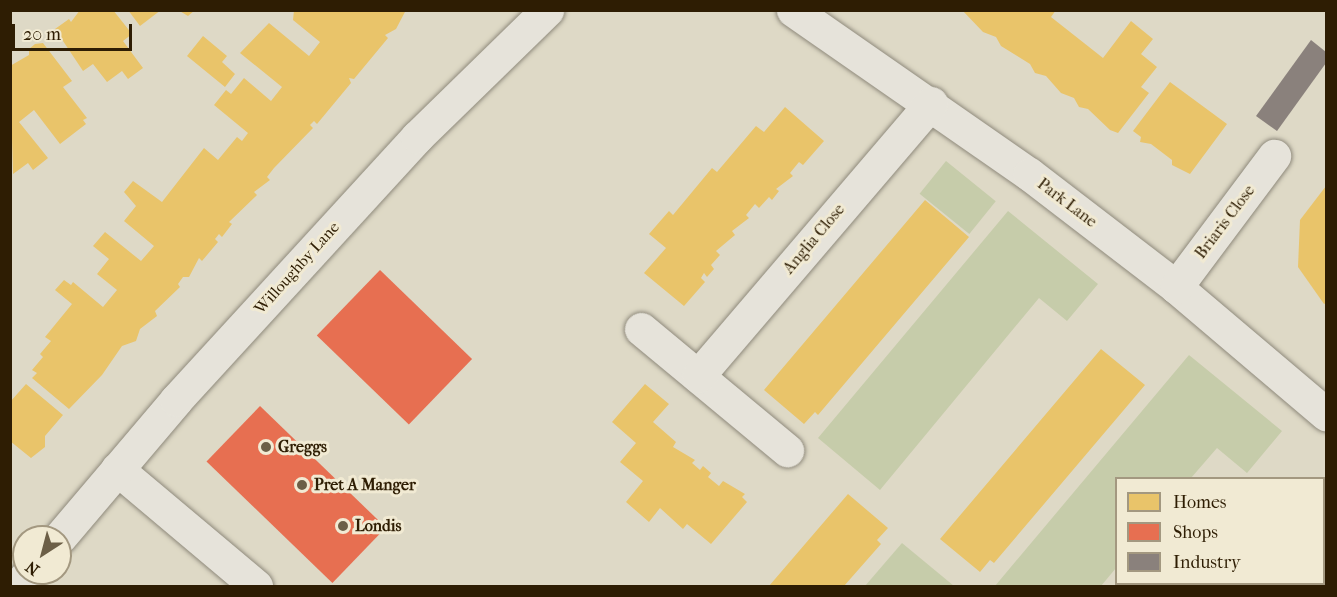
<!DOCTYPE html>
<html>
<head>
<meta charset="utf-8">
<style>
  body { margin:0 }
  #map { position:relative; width:1337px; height:597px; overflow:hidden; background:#ded9c6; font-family:"IM FELL French Canon",serif }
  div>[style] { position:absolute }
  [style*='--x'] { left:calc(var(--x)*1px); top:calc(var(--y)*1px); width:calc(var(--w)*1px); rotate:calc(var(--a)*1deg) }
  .green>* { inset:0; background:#c6ccaa; transform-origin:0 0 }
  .homes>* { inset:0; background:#e9c46a }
  .shops>* { inset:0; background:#e76f51; transform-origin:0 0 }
  .industry>* { inset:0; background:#8a817c }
  .roads { filter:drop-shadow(0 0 2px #8f8a7c) drop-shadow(0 0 2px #8f8a7c) }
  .minor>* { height:33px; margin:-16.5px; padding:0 16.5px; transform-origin:16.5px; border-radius:16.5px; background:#e6e3da }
  .dots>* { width:16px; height:16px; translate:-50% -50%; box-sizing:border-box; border:3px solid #f1ead3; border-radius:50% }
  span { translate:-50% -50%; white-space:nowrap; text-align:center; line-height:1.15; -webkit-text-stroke:6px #f1ead3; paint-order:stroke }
  .street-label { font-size:16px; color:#2e1d03 }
  .poi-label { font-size:16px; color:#2e1d03; font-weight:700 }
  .left { translate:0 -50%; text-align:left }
  .frame { position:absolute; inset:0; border:12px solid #2e1d03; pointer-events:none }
  .legend { position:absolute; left:1115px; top:477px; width:210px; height:108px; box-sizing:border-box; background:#f1ead3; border:2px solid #a39880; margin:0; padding:8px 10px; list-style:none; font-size:18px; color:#2e1d03 }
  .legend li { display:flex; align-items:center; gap:12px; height:30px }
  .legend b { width:30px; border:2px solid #a39880 }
  .north { position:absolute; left:12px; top:525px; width:60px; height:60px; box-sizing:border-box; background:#f1ead3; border:2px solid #a39880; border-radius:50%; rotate:216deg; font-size:16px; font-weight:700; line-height:24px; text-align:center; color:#2e1d03 }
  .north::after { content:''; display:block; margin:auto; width:21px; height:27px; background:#6c5f47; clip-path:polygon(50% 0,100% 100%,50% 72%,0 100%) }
  .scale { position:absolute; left:12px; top:24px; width:120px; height:27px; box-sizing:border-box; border:3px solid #2e1d03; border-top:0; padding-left:8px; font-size:18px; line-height:21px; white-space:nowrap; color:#2e1d03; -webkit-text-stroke:4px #f1ead3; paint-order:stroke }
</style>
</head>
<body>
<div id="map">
  <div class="green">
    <div style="left:946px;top:161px;width:64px;height:42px;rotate:39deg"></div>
    <div style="clip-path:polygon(1008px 211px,1098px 284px,1067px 321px,1039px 298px,880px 490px,818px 438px)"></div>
    <div style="clip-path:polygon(1189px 355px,1282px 431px,1247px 473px,1217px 448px,1191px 478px,1116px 478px,1116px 568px,1101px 586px,995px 586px)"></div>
    <div style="clip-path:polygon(902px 543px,954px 586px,865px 586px)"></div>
    <div style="clip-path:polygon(1326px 551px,1326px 586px,1296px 586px,1324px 584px)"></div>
  </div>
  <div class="homes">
    <div style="clip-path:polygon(80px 10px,113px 10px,132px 34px,123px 41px,143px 68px,128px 79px,122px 71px,107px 82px,93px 64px,83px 71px,55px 29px,69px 19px,71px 22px)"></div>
    <div style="clip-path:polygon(128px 10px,161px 10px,140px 26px)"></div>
    <div style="clip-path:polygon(178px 10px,195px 10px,188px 16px)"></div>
    <div style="clip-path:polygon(294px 10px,406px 10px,396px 29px,385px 35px,388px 38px,354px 79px,349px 78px,351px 83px,317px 124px,314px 121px,310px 125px,313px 128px,274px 168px,267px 177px,270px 180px,254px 192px,257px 195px,229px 222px,232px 224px,222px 237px,219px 234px,215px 239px,218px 242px,202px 261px,199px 258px,189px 277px,183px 277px,178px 284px,180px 287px,155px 311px,157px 316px,140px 329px,136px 341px,122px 346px,102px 375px,69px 409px,32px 378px,37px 373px,32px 370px,43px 357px,40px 354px,51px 341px,45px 337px,72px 304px,55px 290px,64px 280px,71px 285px,73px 282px,103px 307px,117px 290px,97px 274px,109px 259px,93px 246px,105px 232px,141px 261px,154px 246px,124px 221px,136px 206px,124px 192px,133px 181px,162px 202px,204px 148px,218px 160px,237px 137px,242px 141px,248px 133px,214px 105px,226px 90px,231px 94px,244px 78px,271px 101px,282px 87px,240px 53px,269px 23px,309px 56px,320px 42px,293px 20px)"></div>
    <div style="clip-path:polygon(962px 10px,1056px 10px,1051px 17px,1103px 58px,1131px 21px,1153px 39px,1141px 54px,1157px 67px,1141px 87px,1149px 93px,1118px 133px,1110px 130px,1088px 109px,1079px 107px,1074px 98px,1061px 93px,1046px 76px,1035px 73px,1030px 64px,1001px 46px,996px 37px,983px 32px)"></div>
    <div style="clip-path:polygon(203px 36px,227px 56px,222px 62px,235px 74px,225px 87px,187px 56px)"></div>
    <div style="clip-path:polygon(43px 43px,72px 81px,63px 87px,87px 118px,83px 120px,86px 124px,60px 144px,34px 110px,19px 122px,48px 158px,33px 170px,28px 163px,13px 174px,10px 66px,29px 55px,29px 49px,35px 44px)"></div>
    <div style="clip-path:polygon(1170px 82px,1227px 124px,1190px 174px,1172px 165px,1172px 160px,1151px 144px,1140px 142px,1141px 137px,1133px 131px)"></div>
    <div style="clip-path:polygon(785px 107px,824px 141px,803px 165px,799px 162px,790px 173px,793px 176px,776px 189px,779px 191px,772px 200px,769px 197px,759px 208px,755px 204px,746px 215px,749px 218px,732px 231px,735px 235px,716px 251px,720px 255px,711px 265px,714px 269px,707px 277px,704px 273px,701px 278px,705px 282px,684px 306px,644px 273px,666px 248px,649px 234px,669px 211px,673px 215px,712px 168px,717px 172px,756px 126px,764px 132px)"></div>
    <div style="clip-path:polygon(1326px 186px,1326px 303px,1324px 304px,1298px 267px,1300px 220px)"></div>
    <div style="clip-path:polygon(925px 200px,969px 237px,818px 415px,815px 412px,804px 424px,764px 390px)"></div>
    <div style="clip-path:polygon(1101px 349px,1145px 385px,994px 563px,990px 560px,980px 572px,940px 539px)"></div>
    <div style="clip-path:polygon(26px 384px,63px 415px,45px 436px,45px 447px,31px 458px,10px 441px,10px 402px)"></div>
    <div style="clip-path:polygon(645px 384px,669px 404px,653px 422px,676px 442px,673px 447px,695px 460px,692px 463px,700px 470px,703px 466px,711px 473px,708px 477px,719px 486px,723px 481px,745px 494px,742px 497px,747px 502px,711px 544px,687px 524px,683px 529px,660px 508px,649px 522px,626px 502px,643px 481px,620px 462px,636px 443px,612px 422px)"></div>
    <div style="clip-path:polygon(848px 494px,888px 528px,877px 540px,881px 544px,844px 586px,769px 586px)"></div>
    <div style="clip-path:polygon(1204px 584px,1279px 584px,1202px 586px)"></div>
  </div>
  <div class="shops">
    <div style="left:380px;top:270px;width:128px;height:91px;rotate:44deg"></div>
    <div style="left:260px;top:406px;width:175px;height:77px;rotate:44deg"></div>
  </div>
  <div class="industry">
    <div style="clip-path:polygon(1311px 40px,1326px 52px,1326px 63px,1277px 131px,1256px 116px)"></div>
  </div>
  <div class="roads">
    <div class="minor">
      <div style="--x:793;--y:10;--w:287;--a:34.8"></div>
      <div style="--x:1029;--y:174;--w:185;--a:37.5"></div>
      <div style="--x:1176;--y:287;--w:197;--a:40.3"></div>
      <div style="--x:1176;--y:287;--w:164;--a:-53.2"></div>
      <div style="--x:641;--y:329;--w:190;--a:39.7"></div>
      <div style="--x:698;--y:376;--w:359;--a:-49.5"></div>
      <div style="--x:117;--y:469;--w:182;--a:40.1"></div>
      <div style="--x:60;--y:537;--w:180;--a:-49.7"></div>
      <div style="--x:176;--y:400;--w:357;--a:-47.5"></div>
      <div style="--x:417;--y:137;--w:182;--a:-44.3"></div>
      <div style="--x:18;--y:586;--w:17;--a:-50"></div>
    </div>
  </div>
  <div class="dots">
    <div style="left:266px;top:447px;background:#6c5f47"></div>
    <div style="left:302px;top:485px;background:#6c5f47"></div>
    <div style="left:343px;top:526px;background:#6c5f47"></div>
  </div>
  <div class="street-label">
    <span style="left:1067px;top:203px;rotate:37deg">Park Lane</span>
    <span style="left:1225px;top:222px;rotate:-53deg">Briaris Close</span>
    <span style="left:814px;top:239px;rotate:-50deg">Anglia Close</span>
    <span style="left:297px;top:268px;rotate:-48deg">Willoughby Lane</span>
  </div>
  <div class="poi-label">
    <span class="left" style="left:278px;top:447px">Greggs</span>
    <span class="left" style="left:314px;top:485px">Pret A Manger</span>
    <span class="left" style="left:355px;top:526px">Londis</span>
  </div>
  <div class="frame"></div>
  <ul class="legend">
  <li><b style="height:16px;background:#e9c46a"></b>Homes</li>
  <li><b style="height:16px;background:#e76f51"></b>Shops</li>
  <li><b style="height:16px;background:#8a817c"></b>Industry</li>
  </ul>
  <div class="north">N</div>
  <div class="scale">20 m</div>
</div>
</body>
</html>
